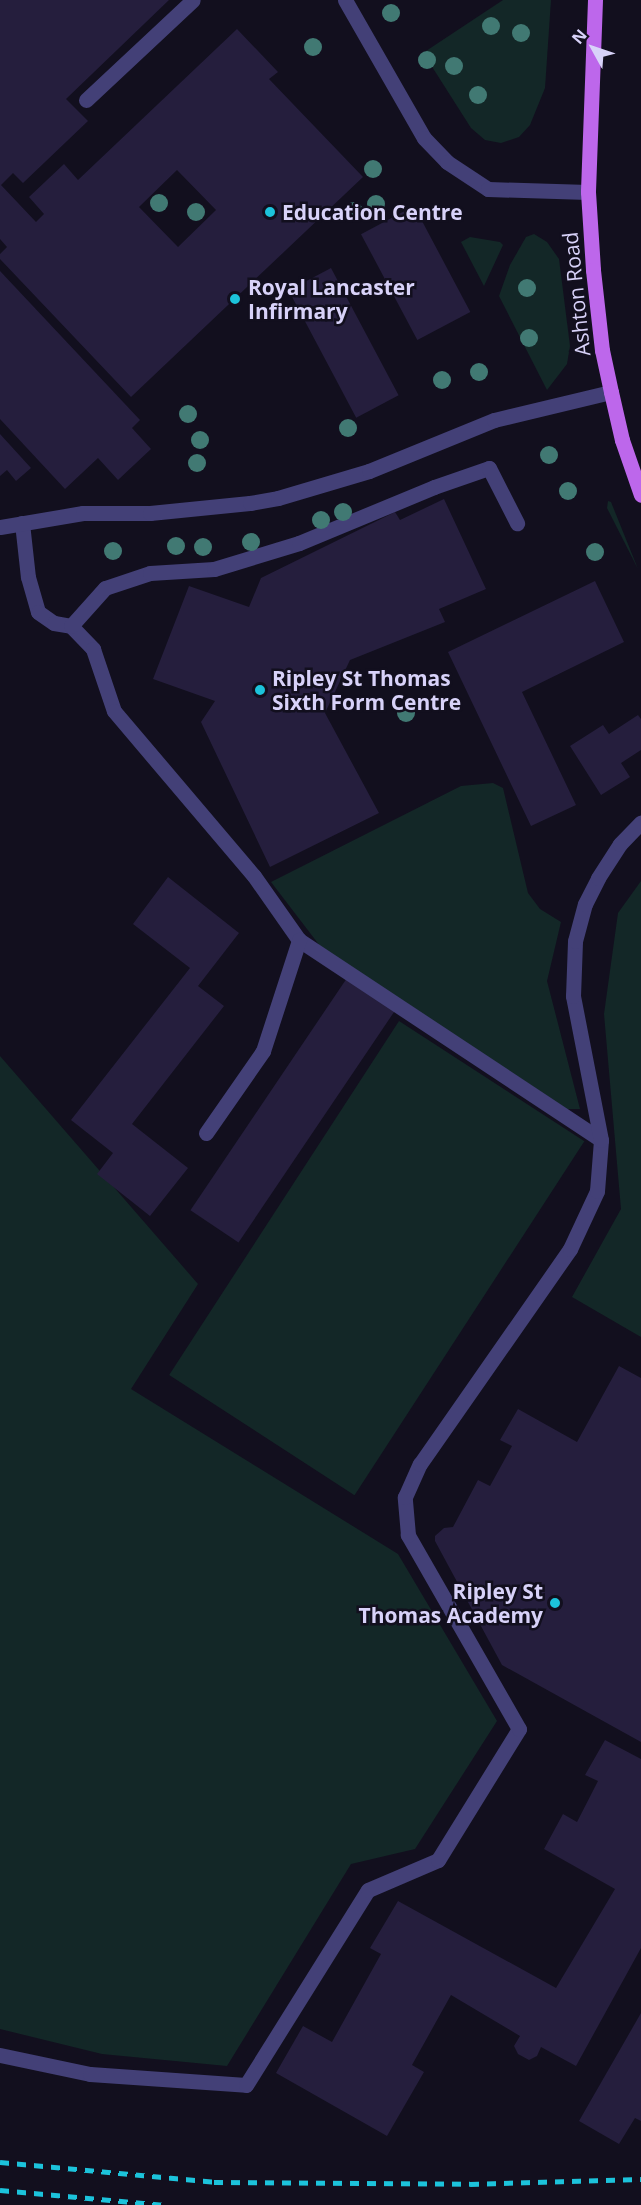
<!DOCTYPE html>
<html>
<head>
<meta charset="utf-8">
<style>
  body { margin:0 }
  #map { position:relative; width:641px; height:2205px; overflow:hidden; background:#120f1e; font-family:"Open Sans",sans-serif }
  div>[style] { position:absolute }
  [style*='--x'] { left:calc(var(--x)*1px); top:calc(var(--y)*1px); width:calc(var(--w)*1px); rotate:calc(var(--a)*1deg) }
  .green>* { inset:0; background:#132727; transform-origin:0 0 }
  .building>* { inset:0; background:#251e3d; transform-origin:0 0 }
  .service>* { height:15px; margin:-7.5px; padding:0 7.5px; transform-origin:7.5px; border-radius:7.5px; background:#434077 }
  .minor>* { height:15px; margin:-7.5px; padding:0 7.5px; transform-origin:7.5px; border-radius:7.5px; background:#434077 }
  .primary>* { height:15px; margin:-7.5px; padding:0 7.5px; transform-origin:7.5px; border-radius:7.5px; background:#bd67eb }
  .rail>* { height:4.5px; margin-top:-2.25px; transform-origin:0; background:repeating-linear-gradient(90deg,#1cc3db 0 9px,transparent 0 17px) }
  .trees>* { width:18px; height:18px; margin:-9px; border-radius:50%; background:#417973 }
  .dots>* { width:16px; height:16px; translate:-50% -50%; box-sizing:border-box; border:3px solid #120f1e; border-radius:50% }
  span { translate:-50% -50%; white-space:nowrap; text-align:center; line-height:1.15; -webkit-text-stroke:5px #120f1e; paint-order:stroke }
  .poi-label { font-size:21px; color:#d8d2f9; font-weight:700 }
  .left { translate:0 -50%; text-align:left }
  .right { translate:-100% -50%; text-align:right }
  .street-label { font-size:21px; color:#d8d2f9 }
  .north { position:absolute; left:563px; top:18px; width:60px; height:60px; -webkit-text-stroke:4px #120f1e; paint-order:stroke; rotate:310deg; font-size:16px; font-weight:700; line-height:24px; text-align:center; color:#d8d2f9 }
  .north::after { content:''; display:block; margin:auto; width:21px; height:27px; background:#d8d2f9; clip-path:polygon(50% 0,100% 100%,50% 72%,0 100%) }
</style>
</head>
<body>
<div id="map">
  <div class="green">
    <div style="clip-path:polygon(503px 0,551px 0,545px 88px,530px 125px,519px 137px,501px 143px,485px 140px,471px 128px,429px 62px,426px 51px)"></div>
    <div style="clip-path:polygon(534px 234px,547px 242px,559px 259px,570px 346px,567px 364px,547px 390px,499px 296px,510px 265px,526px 237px)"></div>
    <div style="clip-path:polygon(470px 237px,500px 242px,503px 245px,484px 286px,461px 242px)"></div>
    <div style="clip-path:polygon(608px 501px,611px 502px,638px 569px,607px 508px)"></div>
    <div style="clip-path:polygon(493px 783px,503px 788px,528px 893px,540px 909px,561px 922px,547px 981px,580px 1109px,567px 1109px,320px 946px,271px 882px,461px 786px)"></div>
    <div style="clip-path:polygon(641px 881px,641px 1337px,572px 1297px,621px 1209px,604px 1014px,618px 913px)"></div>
    <div style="left:399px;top:1021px;width:221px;height:422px;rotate:33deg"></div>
    <div style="clip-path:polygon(0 1056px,198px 1284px,131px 1389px,398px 1554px,497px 1721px,415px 1849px,351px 1864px,227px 2066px,102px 2054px,0 2029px)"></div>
  </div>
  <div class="building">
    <div style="clip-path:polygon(evenodd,0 0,169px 0,66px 99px,88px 121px,23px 183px,13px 173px,1px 185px,36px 222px,44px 214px,29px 197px,64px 164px,78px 180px,237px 29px,278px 72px,269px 79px,363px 177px,131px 397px,0 259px,0 254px,7px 247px,0 239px,0 0,177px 170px,216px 210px,178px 247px,139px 207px,177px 170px)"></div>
    <div style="left:414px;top:206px;width:120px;height:60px;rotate:62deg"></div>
    <div style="left:331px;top:268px;width:144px;height:48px;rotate:62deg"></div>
    <div style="clip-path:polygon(0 271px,140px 420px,132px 428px,151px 449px,118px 480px,98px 458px,65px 489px,0 419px)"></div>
    <div style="clip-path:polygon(0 434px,31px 468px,16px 481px,7px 470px,0 476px)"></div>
    <div style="clip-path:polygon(444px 499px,486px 589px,439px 609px,445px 622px,350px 660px,325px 713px,379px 813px,270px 867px,201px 722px,215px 701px,153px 679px,189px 586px,249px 607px,261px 578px,395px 512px,400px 520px)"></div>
    <div style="clip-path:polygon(595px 581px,624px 642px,522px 692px,576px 805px,531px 826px,448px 652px)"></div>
    <div style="clip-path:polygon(638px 715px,641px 719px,641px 750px,621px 763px,630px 777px,601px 795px,570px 746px,603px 725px,609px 734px)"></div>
    <div style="clip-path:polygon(168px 877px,239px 933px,198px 986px,224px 1006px,132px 1124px,188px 1168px,150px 1216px,97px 1174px,113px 1153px,71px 1120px,190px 968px,133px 924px)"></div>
    <div style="left:347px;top:978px;width:58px;height:280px;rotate:34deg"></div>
    <div style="clip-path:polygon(619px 1366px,641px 1378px,641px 1742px,502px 1665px,435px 1541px,435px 1536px,444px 1528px,453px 1527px,478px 1480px,490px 1486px,512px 1446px,500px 1440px,518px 1409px,577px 1442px)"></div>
    <div style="clip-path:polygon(605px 1740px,641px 1759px,641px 1948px,576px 2066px,541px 2047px,537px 2056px,529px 2060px,518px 2054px,514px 2046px,520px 2036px,451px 1995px,412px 2065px,424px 2072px,387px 2136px,276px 2073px,303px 2026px,332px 2042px,381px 1954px,370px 1948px,398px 1901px,556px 1988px,615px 1889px,544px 1849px,563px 1814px,577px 1822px,598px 1781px,585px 1775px)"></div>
    <div style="clip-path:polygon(641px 2013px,641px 2121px,635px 2118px,619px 2144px,579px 2121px)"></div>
  </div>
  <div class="service">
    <div style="--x:86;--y:100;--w:146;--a:-43.1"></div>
    <div style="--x:22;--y:523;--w:54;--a:83.7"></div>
    <div style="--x:28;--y:577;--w:36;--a:74"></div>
    <div style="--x:38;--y:612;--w:19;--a:35"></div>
    <div style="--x:54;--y:623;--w:17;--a:10"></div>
    <div style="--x:71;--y:626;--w:32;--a:46"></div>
    <div style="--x:93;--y:649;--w:65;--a:71.3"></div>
    <div style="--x:114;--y:711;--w:216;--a:49.7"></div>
    <div style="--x:254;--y:876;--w:78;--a:54.9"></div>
    <div style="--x:299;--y:940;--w:362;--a:33.5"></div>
    <div style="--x:71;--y:626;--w:51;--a:-48.2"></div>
    <div style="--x:105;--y:588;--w:47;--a:-18.4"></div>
    <div style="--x:150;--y:573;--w:64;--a:-3.6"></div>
    <div style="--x:214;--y:569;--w:89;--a:-17"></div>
    <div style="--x:299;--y:543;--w:146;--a:-22.5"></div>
    <div style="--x:434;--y:487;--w:58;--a:-19.1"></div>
    <div style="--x:489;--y:468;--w:62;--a:63"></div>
    <div style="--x:206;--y:1133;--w:100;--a:-55.2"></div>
    <div style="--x:263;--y:1051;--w:117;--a:-72"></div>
    <div style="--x:0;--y:2055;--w:92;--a:11.9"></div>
    <div style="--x:90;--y:2074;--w:156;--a:4"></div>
    <div style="--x:246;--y:2085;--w:230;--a:-58"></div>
    <div style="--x:368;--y:1890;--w:76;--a:-23.2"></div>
    <div style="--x:438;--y:1860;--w:154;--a:-58.3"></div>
    <div style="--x:519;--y:1729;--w:224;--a:-119.8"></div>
    <div style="--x:408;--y:1535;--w:38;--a:-95"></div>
    <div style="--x:405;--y:1497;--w:36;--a:-66"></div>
    <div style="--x:420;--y:1464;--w:262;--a:-55.1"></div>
    <div style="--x:570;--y:1249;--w:64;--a:-65"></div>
    <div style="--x:597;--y:1191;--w:51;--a:-85.5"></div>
    <div style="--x:601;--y:1140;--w:147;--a:-101"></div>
    <div style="--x:573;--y:996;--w:55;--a:-87.9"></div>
    <div style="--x:575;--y:941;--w:38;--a:-75"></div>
    <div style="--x:585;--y:904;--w:29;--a:-63"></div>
    <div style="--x:598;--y:878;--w:40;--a:-57.1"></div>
    <div style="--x:620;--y:844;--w:30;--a:-46"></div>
  </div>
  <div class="minor">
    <div style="--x:345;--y:0;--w:159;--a:60.2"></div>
    <div style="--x:424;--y:138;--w:33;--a:46"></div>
    <div style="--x:447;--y:162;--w:49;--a:33.4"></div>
    <div style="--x:488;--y:189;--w:100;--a:1.7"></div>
    <div style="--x:0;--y:527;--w:84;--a:-9.6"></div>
    <div style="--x:83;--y:513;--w:67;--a:0"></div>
    <div style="--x:150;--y:513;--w:100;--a:-5.7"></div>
    <div style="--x:250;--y:503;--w:28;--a:-10"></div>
    <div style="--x:278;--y:498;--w:95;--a:-16.5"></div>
    <div style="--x:369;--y:471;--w:135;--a:-22.2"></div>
    <div style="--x:494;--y:420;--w:120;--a:-13.5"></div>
  </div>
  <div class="primary">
    <div style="--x:595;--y:0;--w:192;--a:92.1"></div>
    <div style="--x:588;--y:192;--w:78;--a:86.3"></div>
    <div style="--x:593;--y:270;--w:81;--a:83.6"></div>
    <div style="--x:602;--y:350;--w:43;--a:77.9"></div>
    <div style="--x:611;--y:392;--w:49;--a:77.1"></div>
    <div style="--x:622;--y:440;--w:58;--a:70.9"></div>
  </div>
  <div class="rail">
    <div style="--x:0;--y:2162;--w:215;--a:5.3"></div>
    <div style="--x:214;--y:2182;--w:256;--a:0.4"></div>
    <div style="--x:470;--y:2184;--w:171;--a:-1.7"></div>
    <div style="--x:0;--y:2190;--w:166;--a:5.2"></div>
  </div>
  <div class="trees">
    <div style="left:391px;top:13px"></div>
    <div style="left:491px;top:26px"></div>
    <div style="left:521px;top:33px"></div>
    <div style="left:313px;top:47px"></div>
    <div style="left:427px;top:60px"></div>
    <div style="left:454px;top:66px"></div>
    <div style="left:478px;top:95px"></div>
    <div style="left:373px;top:169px"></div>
    <div style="left:159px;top:203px"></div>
    <div style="left:376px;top:204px"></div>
    <div style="left:354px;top:211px"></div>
    <div style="left:196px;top:212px"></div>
    <div style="left:527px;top:288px"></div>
    <div style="left:529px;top:338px"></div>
    <div style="left:479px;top:372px"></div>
    <div style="left:442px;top:380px"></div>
    <div style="left:188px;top:414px"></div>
    <div style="left:348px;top:428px"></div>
    <div style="left:200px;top:440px"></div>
    <div style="left:549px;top:455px"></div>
    <div style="left:197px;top:463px"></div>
    <div style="left:568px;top:491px"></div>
    <div style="left:343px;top:512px"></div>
    <div style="left:321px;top:520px"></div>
    <div style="left:251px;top:542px"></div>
    <div style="left:176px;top:546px"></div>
    <div style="left:203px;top:547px"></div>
    <div style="left:113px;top:551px"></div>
    <div style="left:595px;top:552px"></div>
    <div style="left:406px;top:713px"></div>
  </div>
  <div class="dots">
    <div style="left:270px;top:212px;background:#1cc3db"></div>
    <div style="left:235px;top:299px;background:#1cc3db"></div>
    <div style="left:260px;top:690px;background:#1cc3db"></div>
    <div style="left:555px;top:1603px;background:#1cc3db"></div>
  </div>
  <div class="poi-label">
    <span class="left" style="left:282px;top:212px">Education Centre</span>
    <span class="left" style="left:248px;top:299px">Royal Lancaster<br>Infirmary</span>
    <span class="left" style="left:272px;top:690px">Ripley St Thomas<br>Sixth Form Centre</span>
    <span class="right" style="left:543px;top:1603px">Ripley St<br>Thomas Academy</span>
  </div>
  <div class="street-label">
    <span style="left:576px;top:294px;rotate:-96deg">Ashton Road</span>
  </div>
  <div class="north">N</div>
</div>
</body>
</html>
